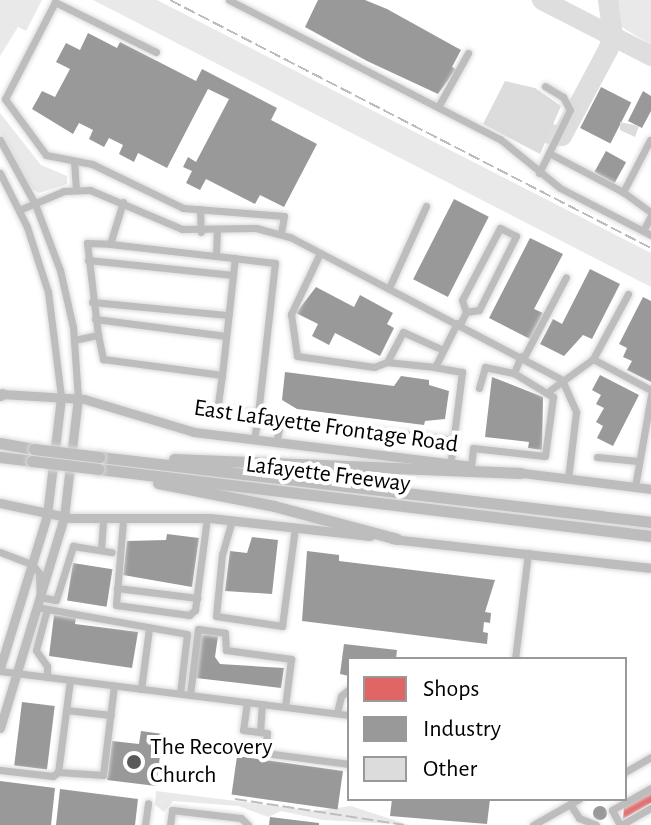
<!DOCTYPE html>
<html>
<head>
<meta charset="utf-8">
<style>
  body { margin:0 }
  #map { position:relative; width:651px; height:825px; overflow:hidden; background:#fff; font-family:"Alegreya Sans",sans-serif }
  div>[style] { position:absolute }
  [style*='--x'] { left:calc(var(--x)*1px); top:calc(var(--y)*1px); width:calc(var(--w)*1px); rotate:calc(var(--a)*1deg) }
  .green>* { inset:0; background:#e9e9e9 }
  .shops>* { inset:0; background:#e06666 }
  .industry>* { inset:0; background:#999; transform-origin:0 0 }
  .round { border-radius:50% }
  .taxiway>* { height:20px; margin:-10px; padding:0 10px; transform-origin:10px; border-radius:10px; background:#dedede }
  .building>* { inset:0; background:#dcdcdc }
  .roads { filter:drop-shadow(0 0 2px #dbdbdb) drop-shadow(0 0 2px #dbdbdb) }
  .minor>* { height:7px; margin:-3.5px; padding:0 3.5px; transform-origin:3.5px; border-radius:3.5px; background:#bdbdbd }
  .major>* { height:9px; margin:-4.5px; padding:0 4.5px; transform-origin:4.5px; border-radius:4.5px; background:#bdbdbd }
  .highway>* { height:11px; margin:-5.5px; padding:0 5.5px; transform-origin:5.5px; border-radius:5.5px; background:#bdbdbd }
  .rail>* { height:2px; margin-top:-1px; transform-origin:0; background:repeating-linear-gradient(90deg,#bdbdbd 0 12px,transparent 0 16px) }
  .bridges { filter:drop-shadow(0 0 2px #dbdbdb) drop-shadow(0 0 2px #dbdbdb) }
  .highway-bridge>* { height:11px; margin:-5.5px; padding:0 5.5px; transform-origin:5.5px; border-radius:5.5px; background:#bdbdbd }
  .dots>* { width:22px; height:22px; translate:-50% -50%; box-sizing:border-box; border:4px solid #fff; border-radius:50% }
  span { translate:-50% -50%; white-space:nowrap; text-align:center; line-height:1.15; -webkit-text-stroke:8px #fff; paint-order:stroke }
  .street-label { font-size:24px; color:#000 }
  .poi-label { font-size:24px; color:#000 }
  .left { translate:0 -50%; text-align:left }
  .legend { position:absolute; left:347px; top:657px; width:280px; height:144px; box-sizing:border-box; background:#fff; border:2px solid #999; margin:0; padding:10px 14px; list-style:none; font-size:24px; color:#000 }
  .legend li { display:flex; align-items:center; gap:16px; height:40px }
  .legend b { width:40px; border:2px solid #999 }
</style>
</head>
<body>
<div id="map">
  <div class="green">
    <div style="clip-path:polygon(0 0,42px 0,26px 31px,18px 27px,0 56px)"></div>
    <div style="clip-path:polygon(93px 0,157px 0,651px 253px,651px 287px)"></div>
    <div style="clip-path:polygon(617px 0,651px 0,651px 45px,620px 26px)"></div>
    <div style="clip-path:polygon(0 113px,41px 165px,67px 176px,67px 184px,39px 193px,31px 188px,0 134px)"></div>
    <div style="clip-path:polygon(156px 791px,316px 811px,351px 806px,409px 825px,323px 820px,281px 811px,268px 817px,239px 806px,173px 801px,164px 812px,155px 805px)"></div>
  </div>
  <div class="shops">
    <div style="clip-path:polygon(651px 791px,651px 803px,623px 819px,624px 807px)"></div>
  </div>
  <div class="industry">
    <div style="clip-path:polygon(318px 0,365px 0,387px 9px,461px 50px,452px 67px,456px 69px,438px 94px,367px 61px,305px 27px)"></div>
    <div style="clip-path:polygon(88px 33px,117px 48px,120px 42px,196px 81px,202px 69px,277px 108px,271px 120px,317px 144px,284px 207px,260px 195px,255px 204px,206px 179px,200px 190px,186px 183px,192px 171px,183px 167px,188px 157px,196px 162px,229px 99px,208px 89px,167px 168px,138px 153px,134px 162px,119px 154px,123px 145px,109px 138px,104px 147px,89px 139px,93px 130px,79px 123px,73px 134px,32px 109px,42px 91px,55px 97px,70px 69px,56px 62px,66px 43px,80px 50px)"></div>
    <div style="left:601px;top:87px;width:34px;height:46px;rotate:27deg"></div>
    <div style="clip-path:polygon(643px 91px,651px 96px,651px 111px,642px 128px,628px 121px)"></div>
    <div style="left:606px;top:151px;width:23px;height:24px;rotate:29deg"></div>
    <div style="left:454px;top:199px;width:39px;height:90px;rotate:27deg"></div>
    <div style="clip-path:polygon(530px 238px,563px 254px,534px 309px,543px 313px,530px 339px,489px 318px)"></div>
    <div style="clip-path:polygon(590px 269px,620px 284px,592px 339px,583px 335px,564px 356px,540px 344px,553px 319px,562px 324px)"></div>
    <div style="clip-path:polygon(316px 287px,354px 307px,360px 295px,393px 313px,387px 324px,394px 328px,380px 356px,335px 333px,329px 345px,312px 336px,318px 324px,296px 313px)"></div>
    <div style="clip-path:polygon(643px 297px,651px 301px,651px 382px,627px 370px,632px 361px,623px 357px,627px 348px,619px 344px)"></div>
    <div style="clip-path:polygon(285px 372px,394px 386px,401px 376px,429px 380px,429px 385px,449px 391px,445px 419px,425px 421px,424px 425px,297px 409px,282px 400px)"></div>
    <div style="clip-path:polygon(600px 375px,639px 395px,613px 446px,597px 438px,603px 426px,596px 422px,604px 408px,596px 404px,601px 395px,592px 390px)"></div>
    <div style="clip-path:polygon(492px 377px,543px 397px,542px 450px,528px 448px,529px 442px,485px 437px)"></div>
    <div style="clip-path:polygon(167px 534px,199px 538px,192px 587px,123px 575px,127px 541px,166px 540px)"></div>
    <div style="clip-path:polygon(252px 537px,278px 540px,272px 594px,225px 591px,230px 551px,247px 553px)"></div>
    <div style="clip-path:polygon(307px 551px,339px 555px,339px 561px,495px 580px,485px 612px,491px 613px,490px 623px,484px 622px,483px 632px,488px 633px,487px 644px,302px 621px)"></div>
    <div style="left:73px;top:563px;width:40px;height:38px;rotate:9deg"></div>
    <div style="clip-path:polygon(54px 615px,76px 618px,75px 624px,138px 632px,132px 668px,49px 656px)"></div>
    <div style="clip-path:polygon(201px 634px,218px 636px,215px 657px,220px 664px,284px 668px,281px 688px,196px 678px)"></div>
    <div style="clip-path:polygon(344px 644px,397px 650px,396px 659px,349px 659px,349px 676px,340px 674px)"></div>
    <div style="left:22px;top:702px;width:33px;height:64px;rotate:7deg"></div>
    <div style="clip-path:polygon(141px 731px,163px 734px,156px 786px,107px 780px,112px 741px,139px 744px)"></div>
    <div style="left:237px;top:756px;width:107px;height:39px;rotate:8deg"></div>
    <div style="clip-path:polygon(0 781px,55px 788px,51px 825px,0 825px)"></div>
    <div style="clip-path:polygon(60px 789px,138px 799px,135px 825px,56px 825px)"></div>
    <div style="clip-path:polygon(392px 799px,490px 799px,487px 824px,390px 816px)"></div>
    <div class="round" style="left:593px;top:806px;width:14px;height:14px"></div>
    <div style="clip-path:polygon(270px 817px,319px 823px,319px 825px,269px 825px)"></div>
  </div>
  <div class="taxiway">
    <div style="--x:542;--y:0;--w:123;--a:27.2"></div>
    <div style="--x:550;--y:134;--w:12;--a:9"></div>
    <div style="--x:562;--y:136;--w:98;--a:-61.9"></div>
    <div style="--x:608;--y:50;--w:15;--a:-70"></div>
    <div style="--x:613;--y:36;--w:36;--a:-98"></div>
  </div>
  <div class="building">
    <div style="clip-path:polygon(505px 81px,535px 88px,561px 106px,540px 154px,483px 124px)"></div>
    <div style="clip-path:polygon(620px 122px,639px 126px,635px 137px,620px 130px)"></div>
  </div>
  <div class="roads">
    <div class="minor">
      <div style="--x:229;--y:0;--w:305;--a:27.2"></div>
      <div style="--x:500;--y:139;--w:77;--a:39.2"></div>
      <div style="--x:560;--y:188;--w:102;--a:27.3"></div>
      <div style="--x:156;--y:52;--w:113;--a:-153.7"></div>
      <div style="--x:55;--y:2;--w:109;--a:117.3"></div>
      <div style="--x:5;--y:99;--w:69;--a:53.8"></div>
      <div style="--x:46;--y:155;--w:47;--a:11.1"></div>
      <div style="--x:92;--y:164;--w:101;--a:25.8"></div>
      <div style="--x:183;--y:208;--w:101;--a:4.5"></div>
      <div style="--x:284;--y:216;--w:17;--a:100"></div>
      <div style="--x:438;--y:107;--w:62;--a:-60.9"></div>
      <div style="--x:0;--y:140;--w:73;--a:61.3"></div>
      <div style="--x:35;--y:204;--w:71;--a:69.3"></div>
      <div style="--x:60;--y:270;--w:58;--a:77.2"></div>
      <div style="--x:73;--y:327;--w:71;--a:86"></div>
      <div style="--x:650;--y:140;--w:59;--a:117.4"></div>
      <div style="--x:623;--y:192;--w:34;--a:36"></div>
      <div style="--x:549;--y:153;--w:84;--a:27.8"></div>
      <div style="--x:74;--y:161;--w:28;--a:86"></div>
      <div style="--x:0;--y:173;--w:60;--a:63.4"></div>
      <div style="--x:27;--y:227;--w:68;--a:72.1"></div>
      <div style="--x:48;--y:292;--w:106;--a:82.9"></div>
      <div style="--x:539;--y:173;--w:70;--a:-63.8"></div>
      <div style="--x:570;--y:110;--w:15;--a:-118"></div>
      <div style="--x:563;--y:97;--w:21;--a:-149"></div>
      <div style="--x:200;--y:209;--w:23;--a:88"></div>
      <div style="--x:19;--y:210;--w:49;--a:-22.9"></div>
      <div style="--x:64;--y:191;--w:26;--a:-2"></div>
      <div style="--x:90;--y:190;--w:100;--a:23"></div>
      <div style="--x:182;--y:229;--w:74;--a:-0.8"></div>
      <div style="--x:256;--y:228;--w:35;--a:15"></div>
      <div style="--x:290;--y:237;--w:307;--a:27.7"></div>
      <div style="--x:562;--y:380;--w:35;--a:66"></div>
      <div style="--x:576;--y:412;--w:67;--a:96.8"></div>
      <div style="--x:643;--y:231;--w:17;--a:-62"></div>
      <div style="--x:110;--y:244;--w:107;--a:6.5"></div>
      <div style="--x:216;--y:256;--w:25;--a:-88"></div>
      <div style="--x:320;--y:253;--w:68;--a:115.4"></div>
      <div style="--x:291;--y:314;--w:42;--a:81.9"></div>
      <div style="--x:297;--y:356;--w:78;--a:8.1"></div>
      <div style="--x:374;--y:367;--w:14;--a:-21"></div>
      <div style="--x:387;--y:362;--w:48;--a:5.9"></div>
      <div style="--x:88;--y:260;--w:146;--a:5.9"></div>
      <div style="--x:389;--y:288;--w:90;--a:-65.7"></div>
      <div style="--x:92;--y:302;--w:137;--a:5.5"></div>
      <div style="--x:95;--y:319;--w:132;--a:7.4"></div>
      <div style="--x:460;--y:324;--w:13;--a:-63"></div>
      <div style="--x:466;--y:312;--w:13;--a:-9"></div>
      <div style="--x:479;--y:310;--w:83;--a:-63.4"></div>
      <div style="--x:516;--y:236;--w:18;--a:-153"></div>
      <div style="--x:500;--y:228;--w:81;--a:117.8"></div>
      <div style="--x:462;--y:300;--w:13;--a:72"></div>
      <div style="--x:98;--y:335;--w:93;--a:-96.8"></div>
      <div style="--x:87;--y:243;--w:23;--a:2"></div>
      <div style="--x:110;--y:244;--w:44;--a:-72.8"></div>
      <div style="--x:74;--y:340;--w:25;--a:-12"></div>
      <div style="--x:98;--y:335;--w:25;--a:78"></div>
      <div style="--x:103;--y:359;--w:120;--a:7.7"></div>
      <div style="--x:222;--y:375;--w:34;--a:98"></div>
      <div style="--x:217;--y:409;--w:41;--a:7"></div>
      <div style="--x:258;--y:414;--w:152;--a:-83.6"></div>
      <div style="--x:275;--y:263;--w:59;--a:-173.2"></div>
      <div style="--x:524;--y:357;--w:90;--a:-62.3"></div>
      <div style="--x:593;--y:359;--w:74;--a:-61.7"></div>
      <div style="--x:387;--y:362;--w:34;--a:-62"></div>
      <div style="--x:403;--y:332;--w:44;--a:24.2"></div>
      <div style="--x:222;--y:375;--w:118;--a:-83.7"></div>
      <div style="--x:479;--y:388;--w:22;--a:-74"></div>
      <div style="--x:485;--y:367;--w:30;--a:12"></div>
      <div style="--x:514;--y:373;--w:18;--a:-68"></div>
      <div style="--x:549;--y:391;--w:54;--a:-36"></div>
      <div style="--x:593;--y:359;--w:66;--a:28.1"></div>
      <div style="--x:254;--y:440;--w:26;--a:-81"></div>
      <div style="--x:276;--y:443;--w:24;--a:-78"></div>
      <div style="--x:281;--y:420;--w:173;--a:6.6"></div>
      <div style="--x:597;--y:457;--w:41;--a:5.6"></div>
      <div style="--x:450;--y:467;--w:96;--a:-82.8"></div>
      <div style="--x:462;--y:372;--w:27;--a:-170"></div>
      <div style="--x:435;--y:367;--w:49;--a:-63.4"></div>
      <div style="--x:471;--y:467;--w:19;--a:-84"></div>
      <div style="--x:473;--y:448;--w:72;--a:6.3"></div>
      <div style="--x:545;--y:456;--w:60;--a:-82.3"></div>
      <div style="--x:553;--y:397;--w:46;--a:-148.4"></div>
      <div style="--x:635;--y:487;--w:93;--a:-80.1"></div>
      <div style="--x:232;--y:520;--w:35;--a:106"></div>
      <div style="--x:222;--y:554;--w:62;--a:95.5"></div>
      <div style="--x:216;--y:616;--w:67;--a:8.6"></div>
      <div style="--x:282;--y:626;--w:100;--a:-82.5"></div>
      <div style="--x:123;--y:521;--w:84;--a:94.8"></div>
      <div style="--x:116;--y:605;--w:74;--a:7.8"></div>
      <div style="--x:189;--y:615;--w:8;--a:-40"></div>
      <div style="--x:195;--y:610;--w:93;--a:-82.6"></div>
      <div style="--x:101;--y:550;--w:30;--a:-86"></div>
      <div style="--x:0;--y:552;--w:34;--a:21"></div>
      <div style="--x:32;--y:564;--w:11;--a:52"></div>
      <div style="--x:39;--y:573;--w:24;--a:88"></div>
      <div style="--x:40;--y:597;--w:16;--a:11"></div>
      <div style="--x:56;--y:600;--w:57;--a:-72.5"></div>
      <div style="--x:73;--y:546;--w:39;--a:9"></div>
      <div style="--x:117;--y:588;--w:81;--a:7.1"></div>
      <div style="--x:36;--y:607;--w:153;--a:10.1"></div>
      <div style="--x:187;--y:634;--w:60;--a:96.7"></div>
      <div style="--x:515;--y:659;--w:107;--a:-83"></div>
      <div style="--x:0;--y:671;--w:352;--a:7.2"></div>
      <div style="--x:47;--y:677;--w:11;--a:-90"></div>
      <div style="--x:47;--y:666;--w:19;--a:-125"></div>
      <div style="--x:36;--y:650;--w:42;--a:-75"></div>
      <div style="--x:70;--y:680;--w:93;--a:97.4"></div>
      <div style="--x:58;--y:772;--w:45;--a:3.8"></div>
      <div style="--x:103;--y:775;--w:90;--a:-83"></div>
      <div style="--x:141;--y:689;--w:62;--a:-82.5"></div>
      <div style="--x:190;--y:695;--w:66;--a:-83.1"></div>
      <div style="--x:198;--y:629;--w:27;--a:8"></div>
      <div style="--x:225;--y:633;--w:17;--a:87"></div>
      <div style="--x:226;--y:650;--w:66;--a:7.9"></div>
      <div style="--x:291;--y:659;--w:48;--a:97.1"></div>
      <div style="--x:247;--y:702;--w:28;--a:98"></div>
      <div style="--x:243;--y:730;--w:24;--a:7"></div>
      <div style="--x:267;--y:733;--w:20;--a:96"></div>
      <div style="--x:265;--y:753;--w:85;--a:7.5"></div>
      <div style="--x:66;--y:710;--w:45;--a:6.3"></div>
      <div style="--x:337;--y:713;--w:17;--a:-77"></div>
      <div style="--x:341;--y:696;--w:11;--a:-41"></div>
      <div style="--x:260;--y:732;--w:28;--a:-86"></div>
      <div style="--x:0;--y:770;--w:53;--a:6.5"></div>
      <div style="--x:53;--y:776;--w:6;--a:-39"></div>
      <div style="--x:625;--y:772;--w:30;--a:-30"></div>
      <div style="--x:570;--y:804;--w:17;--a:57"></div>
      <div style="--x:579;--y:818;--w:18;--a:22"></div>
      <div style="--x:145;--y:825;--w:22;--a:-82"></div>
      <div style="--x:170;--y:825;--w:15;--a:-82"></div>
      <div style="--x:172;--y:810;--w:69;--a:6.6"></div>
      <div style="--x:241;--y:818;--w:10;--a:45"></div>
      <div style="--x:533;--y:825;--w:53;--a:-29.5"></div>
      <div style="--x:620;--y:825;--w:17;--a:-118"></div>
      <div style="--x:612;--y:810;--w:45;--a:-29.4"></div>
      <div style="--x:621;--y:825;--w:34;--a:-30"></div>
    </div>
    <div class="major">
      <div style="--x:2;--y:394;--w:82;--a:3.5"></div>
      <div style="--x:84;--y:399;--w:115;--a:16.7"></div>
      <div style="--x:194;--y:432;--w:277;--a:7"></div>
      <div style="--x:515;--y:472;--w:137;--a:7.1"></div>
      <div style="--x:0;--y:503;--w:73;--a:11.9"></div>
      <div style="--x:71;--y:518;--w:139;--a:0"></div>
      <div style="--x:210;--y:518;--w:161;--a:6.4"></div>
      <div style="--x:392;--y:539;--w:261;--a:6.4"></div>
      <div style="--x:0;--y:668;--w:160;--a:-72.9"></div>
      <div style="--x:47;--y:515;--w:119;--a:-83.2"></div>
      <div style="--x:0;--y:728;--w:220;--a:-73.1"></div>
      <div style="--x:64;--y:517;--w:120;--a:-83.3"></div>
    </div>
    <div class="highway">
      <div style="--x:0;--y:395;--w:2;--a:-27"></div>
      <div style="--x:0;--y:443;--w:35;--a:10"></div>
      <div style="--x:0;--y:457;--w:32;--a:7"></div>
      <div style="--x:100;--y:457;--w:555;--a:6.73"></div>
      <div style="--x:174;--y:459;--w:347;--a:2.3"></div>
      <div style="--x:99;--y:469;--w:556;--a:6.92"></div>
      <div style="--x:158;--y:483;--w:118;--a:11.2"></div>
      <div style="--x:274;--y:506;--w:127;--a:15"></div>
    </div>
  </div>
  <div class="rail">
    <div style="--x:170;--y:0;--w:541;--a:27.28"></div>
    <div style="--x:235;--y:799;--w:171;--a:8.7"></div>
  </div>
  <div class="bridges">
    <div class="highway-bridge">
      <div style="--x:34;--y:449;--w:66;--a:6.9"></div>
      <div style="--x:32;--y:461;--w:67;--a:6.8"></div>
    </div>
  </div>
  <div class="dots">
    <div style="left:134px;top:762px;background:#595959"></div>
  </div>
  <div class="street-label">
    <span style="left:326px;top:427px;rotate:8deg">East Lafayette Frontage Road</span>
    <span style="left:328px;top:475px;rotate:7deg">Lafayette Freeway</span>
  </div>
  <div class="poi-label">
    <span class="left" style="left:150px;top:762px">The Recovery<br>Church</span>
  </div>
  <ul class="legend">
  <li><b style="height:22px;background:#e06666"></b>Shops</li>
  <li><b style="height:22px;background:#999"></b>Industry</li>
  <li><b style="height:22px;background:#dcdcdc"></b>Other</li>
  </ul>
</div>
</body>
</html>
